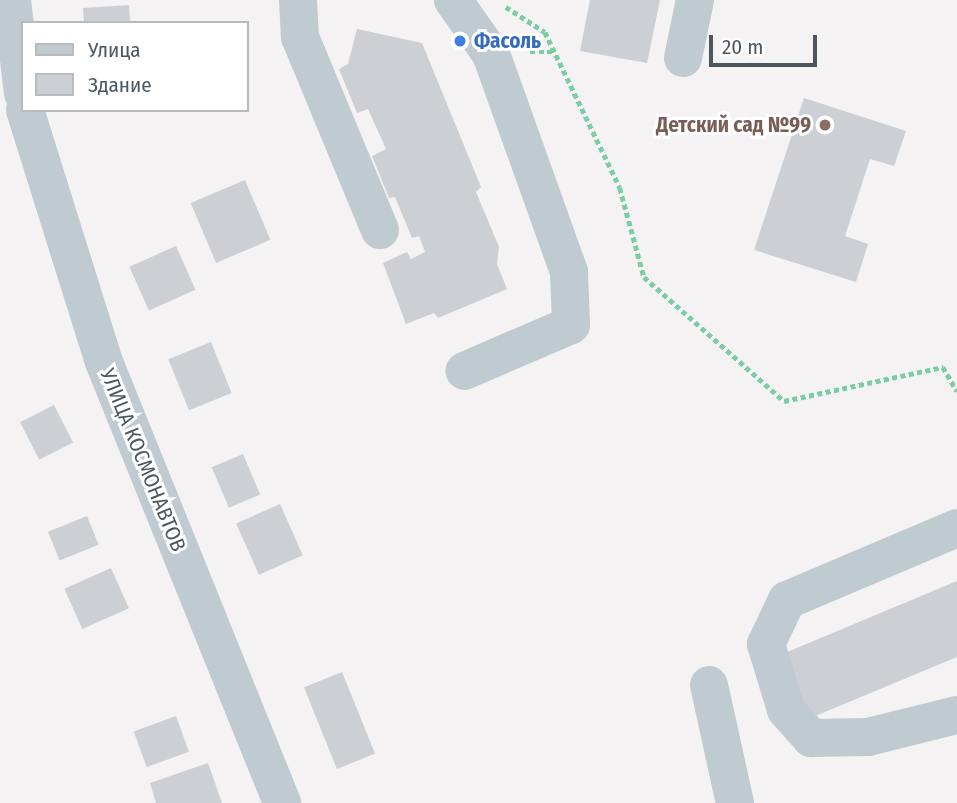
<!DOCTYPE html>
<html>
<head>
<meta charset="utf-8">
<style>
  body { margin:0 }
  #map { position:relative; width:957px; height:803px; overflow:hidden; background:#f4f2f2; font-family:"Fira Sans Condensed",sans-serif }
  div>[style] { position:absolute }
  [style*='--x'] { left:calc(var(--x)*1px); top:calc(var(--y)*1px); width:calc(var(--w)*1px); rotate:calc(var(--a)*1deg) }
  .building>* { inset:0; background:#cccfd4; transform-origin:0 0 }
  .path>* { height:4.5px; margin-top:-2.25px; transform-origin:0; background:repeating-linear-gradient(90deg,#7bcea4 0 5px,transparent 0 8.5px) }
  .minor>* { height:38px; margin:-19px; padding:0 19px; transform-origin:19px; border-radius:19px; background:#c0cad1 }
  .dots>* { width:19px; height:19px; translate:-50% -50%; box-sizing:border-box; border:4px solid #fff; border-radius:50% }
  span { translate:-50% -50%; white-space:nowrap; text-align:center; line-height:1.15; -webkit-text-stroke:6px #fff; paint-order:stroke }
  .shop-label { font-size:21px; color:#366cbe; font-weight:700 }
  .left { translate:0 -50%; text-align:left }
  .education-label { font-size:21px; color:#785e54; font-weight:700 }
  .right { translate:-100% -50%; text-align:right }
  .street-label { font-size:21px; color:#4a5660 }
  .legend { position:absolute; left:21px; top:21px; width:228px; height:91px; box-sizing:border-box; background:#fff; border:2px solid #b7bbbf; margin:0; padding:9px 12px; list-style:none; font-size:21px; color:#4a5660 }
  .legend li { display:flex; align-items:center; gap:14px; height:35px }
  .legend b { width:35px; border:2px solid #b7bbbf }
  .scale { position:absolute; left:709px; top:35px; width:108px; height:32px; box-sizing:border-box; border:4px solid #4a5660; border-top:0; padding-left:9px; font-size:21px; line-height:24px; white-space:nowrap; color:#4a5660; -webkit-text-stroke:5px #fff; paint-order:stroke }
</style>
</head>
<body>
<div id="map">
  <div class="building">
    <div style="clip-path:polygon(590px 0,660px 0,647px 63px,580px 51px)"></div>
    <div style="clip-path:polygon(129px 5px,130px 23px,84px 23px,83px 8px)"></div>
    <div style="clip-path:polygon(357px 29px,422px 43px,481px 187px,476px 192px,499px 247px,497px 264px,507px 289px,438px 318px,434px 313px,406px 324px,383px 263px,407px 252px,411px 259px,425px 252px,419px 236px,412px 238px,395px 197px,389px 198px,372px 156px,386px 149px,368px 109px,357px 113px,339px 69px,348px 64px)"></div>
    <div style="clip-path:polygon(804px 98px,906px 131px,894px 166px,870px 159px,845px 236px,868px 244px,856px 282px,754px 250px)"></div>
    <div style="left:245px;top:180px;width:65px;height:59px;rotate:67deg"></div>
    <div style="left:176px;top:246px;width:48px;height:51px;rotate:66deg"></div>
    <div style="left:211px;top:342px;width:55px;height:46px;rotate:68deg"></div>
    <div style="left:54px;top:405px;width:42px;height:38px;rotate:63deg"></div>
    <div style="left:243px;top:454px;width:44px;height:34px;rotate:67deg"></div>
    <div style="left:280px;top:504px;width:56px;height:48px;rotate:66deg"></div>
    <div style="left:87px;top:516px;width:31px;height:42px;rotate:68deg"></div>
    <div style="left:111px;top:568px;width:44px;height:51px;rotate:66deg"></div>
    <div style="clip-path:polygon(957px 581px,957px 657px,808px 719px,780px 655px)"></div>
    <div style="left:342px;top:672px;width:88px;height:41px;rotate:68deg"></div>
    <div style="left:176px;top:716px;width:38px;height:45px;rotate:70deg"></div>
    <div style="clip-path:polygon(208px 763px,222px 803px,156px 803px,150px 783px)"></div>
  </div>
  <div class="path">
    <div style="--x:506;--y:7;--w:46;--a:32.7"></div>
    <div style="--x:545;--y:32;--w:173;--a:64.3"></div>
    <div style="--x:620;--y:188;--w:92;--a:74.9"></div>
    <div style="--x:644;--y:277;--w:187;--a:41.5"></div>
    <div style="--x:784;--y:401;--w:163;--a:-12.1"></div>
    <div style="--x:943;--y:367;--w:28;--a:60"></div>
    <div style="--x:530;--y:52;--w:24;--a:0"></div>
  </div>
  <div class="minor">
    <div style="--x:12;--y:0;--w:94;--a:83.3"></div>
    <div style="--x:298;--y:0;--w:37;--a:87"></div>
    <div style="--x:300;--y:37;--w:209;--a:67.5"></div>
    <div style="--x:453;--y:0;--w:66;--a:54.9"></div>
    <div style="--x:491;--y:54;--w:232;--a:70.3"></div>
    <div style="--x:569;--y:272;--w:53;--a:87.8"></div>
    <div style="--x:571;--y:325;--w:116;--a:156.7"></div>
    <div style="--x:683;--y:58;--w:59;--a:-78.3"></div>
    <div style="--x:25;--y:110;--w:264;--a:72.6"></div>
    <div style="--x:104;--y:362;--w:476;--a:68"></div>
    <div style="--x:957;--y:528;--w:185;--a:157"></div>
    <div style="--x:787;--y:600;--w:49;--a:115.5"></div>
    <div style="--x:766;--y:644;--w:69;--a:73.1"></div>
    <div style="--x:786;--y:710;--w:38;--a:48"></div>
    <div style="--x:811;--y:738;--w:57;--a:-1"></div>
    <div style="--x:868;--y:737;--w:92;--a:-13.9"></div>
    <div style="--x:709;--y:685;--w:121;--a:77.6"></div>
  </div>
  <div class="dots">
    <div style="left:460px;top:41px;background:#3f7fe0"></div>
    <div style="left:825px;top:125px;background:#8d6e63"></div>
  </div>
  <div class="shop-label">
    <span class="left" style="left:474px;top:41px">Фасоль</span>
  </div>
  <div class="education-label">
    <span class="right" style="left:811px;top:125px">Детский сад №99</span>
  </div>
  <div class="street-label">
    <span style="left:143px;top:460px;rotate:68deg">УЛИЦА КОСМОНАВТОВ</span>
  </div>
  <ul class="legend">
  <li><b style="height:9px;background:#c0cad1"></b>Улица</li>
  <li><b style="height:19px;background:#cccfd4"></b>Здание</li>
  </ul>
  <div class="scale">20 m</div>
</div>
</body>
</html>
